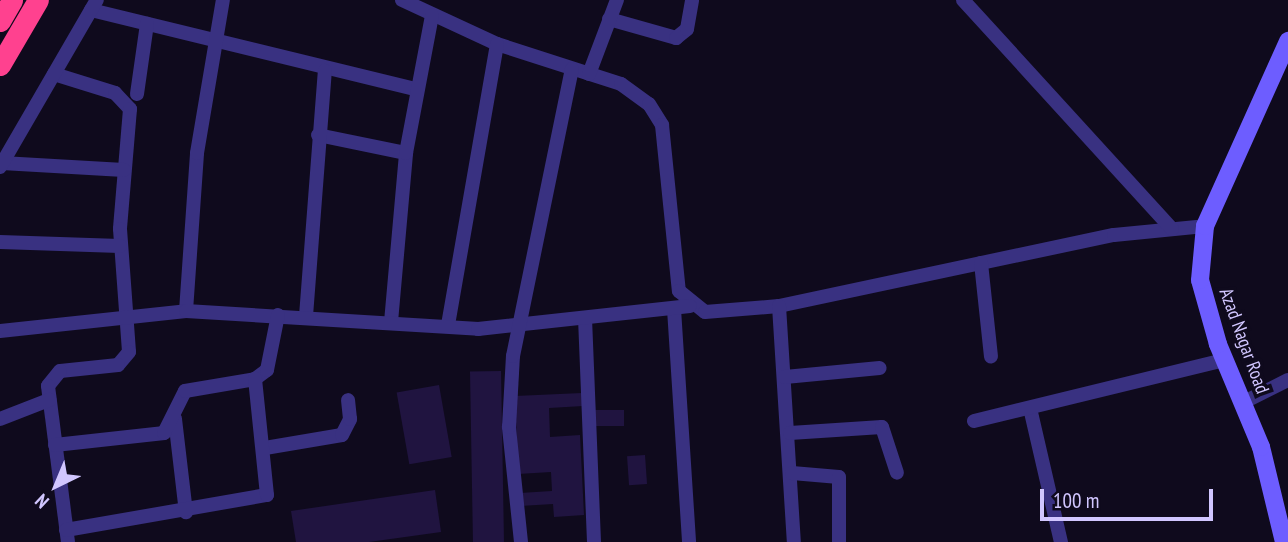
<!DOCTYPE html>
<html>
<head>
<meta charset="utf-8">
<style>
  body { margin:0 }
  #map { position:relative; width:1288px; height:542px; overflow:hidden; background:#0f0a1d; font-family:"PT Sans Narrow",sans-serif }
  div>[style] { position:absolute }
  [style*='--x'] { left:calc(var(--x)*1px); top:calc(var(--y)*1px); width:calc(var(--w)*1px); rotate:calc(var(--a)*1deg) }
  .building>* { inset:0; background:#201440; transform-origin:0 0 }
  .street>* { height:14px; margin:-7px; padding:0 7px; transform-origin:7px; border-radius:7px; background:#393181 }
  .secondary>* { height:18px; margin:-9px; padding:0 9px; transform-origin:9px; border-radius:9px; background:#6d5dff }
  .highway>* { height:21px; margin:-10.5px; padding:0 10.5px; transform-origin:10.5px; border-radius:10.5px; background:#ff418f }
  span { translate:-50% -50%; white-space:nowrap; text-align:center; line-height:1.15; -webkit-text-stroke:7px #0f0a1d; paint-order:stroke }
  .street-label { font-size:19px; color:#d1c6ff }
  .north { position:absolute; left:21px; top:451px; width:70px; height:70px; -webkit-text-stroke:5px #0f0a1d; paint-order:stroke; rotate:223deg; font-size:19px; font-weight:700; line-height:28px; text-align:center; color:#d1c6ff }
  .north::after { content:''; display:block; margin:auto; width:24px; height:32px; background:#d1c6ff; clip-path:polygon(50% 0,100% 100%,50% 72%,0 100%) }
  .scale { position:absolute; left:1040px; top:489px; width:173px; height:32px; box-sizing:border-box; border:4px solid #d1c6ff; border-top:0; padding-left:9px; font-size:21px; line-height:24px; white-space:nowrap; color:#d1c6ff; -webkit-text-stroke:5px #0f0a1d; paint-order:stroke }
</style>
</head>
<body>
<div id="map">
  <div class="building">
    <div style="left:501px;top:371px;width:171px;height:31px;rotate:89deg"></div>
    <div style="left:439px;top:385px;width:73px;height:43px;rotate:80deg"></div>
    <div style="clip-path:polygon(582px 393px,583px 406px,549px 408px,550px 437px,580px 435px,584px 515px,554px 517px,553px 504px,520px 506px,520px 493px,552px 491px,551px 472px,518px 474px,515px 396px)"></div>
    <div style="left:592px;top:410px;width:32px;height:16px"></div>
    <div style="left:645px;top:455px;width:29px;height:18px;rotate:86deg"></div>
    <div style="clip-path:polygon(435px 490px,441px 532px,369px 542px,296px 542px,291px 511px)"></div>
  </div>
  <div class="street">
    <div style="--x:402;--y:0;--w:105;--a:24.9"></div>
    <div style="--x:497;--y:44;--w:130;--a:17.9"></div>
    <div style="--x:621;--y:84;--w:34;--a:36"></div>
    <div style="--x:649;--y:104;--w:25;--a:58"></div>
    <div style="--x:662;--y:125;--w:167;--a:84.2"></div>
    <div style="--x:679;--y:291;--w:33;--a:39"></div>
    <div style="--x:705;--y:312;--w:74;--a:-4.6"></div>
    <div style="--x:779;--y:306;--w:342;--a:-12"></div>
    <div style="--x:1114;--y:235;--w:91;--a:-5.6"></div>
    <div style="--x:963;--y:0;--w:310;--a:47.6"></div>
    <div style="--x:91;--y:10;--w:334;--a:13.7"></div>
    <div style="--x:609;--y:19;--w:70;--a:15.8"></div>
    <div style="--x:676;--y:38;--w:14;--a:-39"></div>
    <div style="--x:687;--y:29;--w:29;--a:-80"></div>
    <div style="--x:54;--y:74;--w:64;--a:17.3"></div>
    <div style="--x:115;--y:93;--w:22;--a:47"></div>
    <div style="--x:130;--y:109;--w:120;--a:94.8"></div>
    <div style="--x:120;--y:229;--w:123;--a:85.8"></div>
    <div style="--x:129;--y:352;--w:17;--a:130"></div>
    <div style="--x:118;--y:365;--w:58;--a:174.1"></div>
    <div style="--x:60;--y:371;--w:19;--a:129"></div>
    <div style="--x:48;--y:386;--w:157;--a:82.7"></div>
    <div style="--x:589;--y:74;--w:79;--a:-69.3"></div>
    <div style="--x:137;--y:94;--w:71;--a:-81.9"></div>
    <div style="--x:318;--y:135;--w:90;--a:11.6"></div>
    <div style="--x:2;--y:163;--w:122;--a:3.3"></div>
    <div style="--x:0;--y:167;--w:193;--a:-59.9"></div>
    <div style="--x:0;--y:242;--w:120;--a:1.9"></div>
    <div style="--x:981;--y:263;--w:94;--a:83.9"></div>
    <div style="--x:779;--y:306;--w:236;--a:86.4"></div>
    <div style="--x:674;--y:309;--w:233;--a:86.3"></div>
    <div style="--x:186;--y:311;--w:158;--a:-86"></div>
    <div style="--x:197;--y:153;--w:155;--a:-80.4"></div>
    <div style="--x:306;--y:316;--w:246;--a:-85.6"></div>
    <div style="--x:585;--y:318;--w:224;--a:87.7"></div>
    <div style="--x:391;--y:322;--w:170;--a:-84.9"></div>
    <div style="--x:406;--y:153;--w:140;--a:-79.3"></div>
    <div style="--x:448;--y:325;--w:285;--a:-80.1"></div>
    <div style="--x:0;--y:331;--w:187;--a:-6.1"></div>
    <div style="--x:186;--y:311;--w:293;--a:3.5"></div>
    <div style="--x:478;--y:329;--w:213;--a:-6.2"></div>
    <div style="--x:785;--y:377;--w:95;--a:-5.4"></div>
    <div style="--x:1244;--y:402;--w:49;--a:-26.6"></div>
    <div style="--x:1030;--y:408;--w:138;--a:77"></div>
    <div style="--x:0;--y:419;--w:53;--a:-21.2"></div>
    <div style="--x:175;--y:419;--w:94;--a:83.3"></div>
    <div style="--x:974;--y:421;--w:258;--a:-13.7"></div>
    <div style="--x:790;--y:433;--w:92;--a:-3.7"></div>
    <div style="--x:882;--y:427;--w:48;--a:71.9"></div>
    <div style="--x:55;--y:445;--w:110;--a:-6.3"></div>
    <div style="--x:164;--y:433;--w:47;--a:-63.4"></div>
    <div style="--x:185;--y:391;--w:71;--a:-9.7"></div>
    <div style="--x:255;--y:379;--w:15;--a:-37"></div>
    <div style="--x:267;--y:370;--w:56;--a:-78.7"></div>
    <div style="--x:265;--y:448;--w:78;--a:-9.6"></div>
    <div style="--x:342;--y:435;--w:18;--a:-63"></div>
    <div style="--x:350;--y:419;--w:19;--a:-96"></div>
    <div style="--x:792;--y:473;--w:47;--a:4.9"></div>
    <div style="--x:839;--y:477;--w:65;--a:90"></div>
    <div style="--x:66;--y:530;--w:204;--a:-9.9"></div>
    <div style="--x:267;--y:495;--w:117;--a:-95.9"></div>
    <div style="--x:521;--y:542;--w:116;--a:-96"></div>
    <div style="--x:509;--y:427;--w:71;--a:-86.8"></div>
    <div style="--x:513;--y:356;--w:293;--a:-78.4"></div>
  </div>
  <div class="secondary">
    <div style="--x:1284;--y:542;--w:98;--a:-103.6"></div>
    <div style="--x:1261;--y:447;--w:112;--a:-112.7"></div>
    <div style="--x:1218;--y:344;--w:66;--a:-105.7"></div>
    <div style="--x:1200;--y:280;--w:54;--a:-84.7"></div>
    <div style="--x:1205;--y:226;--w:203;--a:-65.8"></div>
  </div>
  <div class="highway">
    <div style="--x:0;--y:21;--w:24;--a:-60"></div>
    <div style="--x:0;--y:65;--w:75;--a:-59.7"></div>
  </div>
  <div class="street-label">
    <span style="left:1244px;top:341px;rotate:70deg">Azad Nagar Road</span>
  </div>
  <div class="north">N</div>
  <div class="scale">100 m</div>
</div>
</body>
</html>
